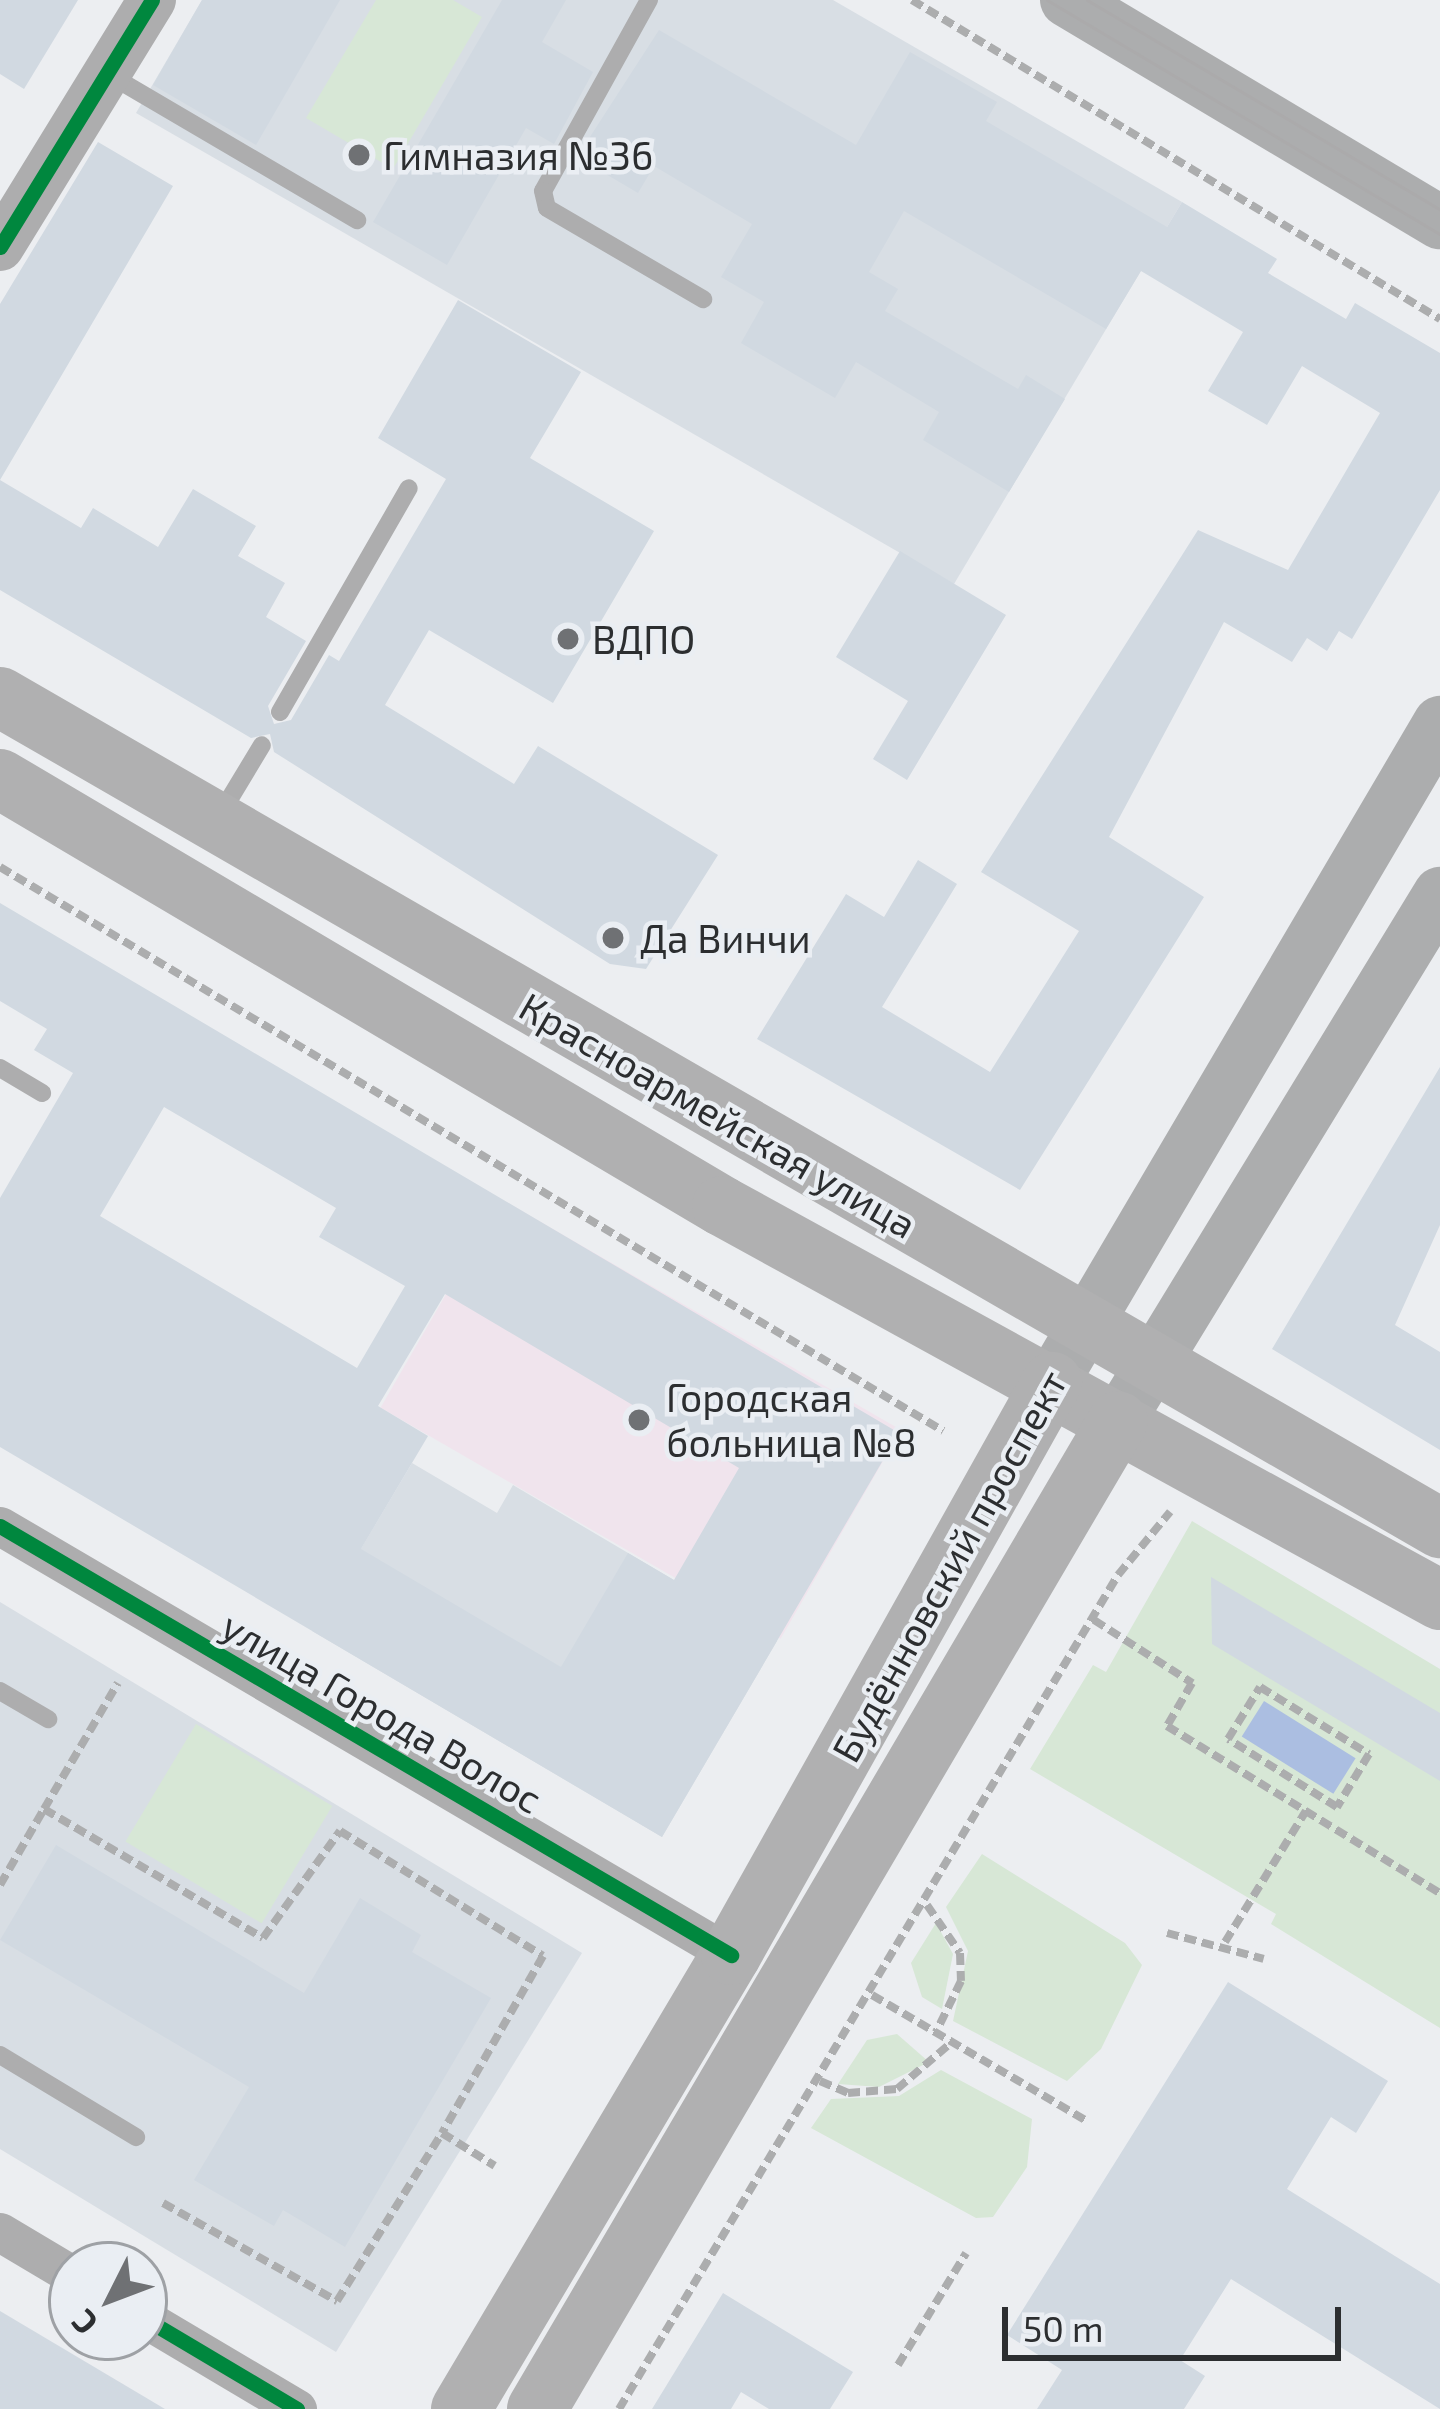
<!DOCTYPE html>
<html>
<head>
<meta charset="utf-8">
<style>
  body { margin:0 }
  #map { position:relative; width:1440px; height:2409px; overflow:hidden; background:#eceef1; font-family:"Exo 2",sans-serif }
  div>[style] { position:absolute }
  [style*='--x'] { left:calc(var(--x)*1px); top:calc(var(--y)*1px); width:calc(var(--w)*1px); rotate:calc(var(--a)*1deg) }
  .built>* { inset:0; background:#d8dee4 }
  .medical>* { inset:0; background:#f0e4ed; transform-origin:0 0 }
  .green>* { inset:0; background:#d7e7d6; transform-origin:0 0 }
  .water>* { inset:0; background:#abbee1; transform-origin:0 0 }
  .building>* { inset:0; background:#d1d9e1 }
  .path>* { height:8px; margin-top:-4px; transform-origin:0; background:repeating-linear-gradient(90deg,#acadae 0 12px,transparent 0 18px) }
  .service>* { height:18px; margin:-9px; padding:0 9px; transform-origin:9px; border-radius:9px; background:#adadae }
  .minor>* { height:39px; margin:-19.5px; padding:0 19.5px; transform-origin:19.5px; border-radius:19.5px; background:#adadae }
  .tertiary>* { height:48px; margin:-24px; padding:0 24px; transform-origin:24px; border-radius:24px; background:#adadae }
  .secondary>* { height:54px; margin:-27px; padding:0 27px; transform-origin:27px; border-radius:27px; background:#acadae }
  .primary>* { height:60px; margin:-30px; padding:0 30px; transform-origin:30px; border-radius:30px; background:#b0b0b1 }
  .tram>* { height:3px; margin:-1.5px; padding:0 1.5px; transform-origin:1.5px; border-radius:1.5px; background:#abaaab }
  .cycleway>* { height:15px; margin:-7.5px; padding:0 7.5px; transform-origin:7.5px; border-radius:7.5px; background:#00873e }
  .dots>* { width:33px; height:33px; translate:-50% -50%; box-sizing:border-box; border:6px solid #eaeef3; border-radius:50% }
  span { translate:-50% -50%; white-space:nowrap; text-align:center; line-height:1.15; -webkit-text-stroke:9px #eaeef3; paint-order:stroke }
  .poi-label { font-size:39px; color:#2c2e30 }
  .left { translate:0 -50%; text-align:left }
  .street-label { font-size:39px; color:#2c2e30 }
  .north { position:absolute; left:48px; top:2241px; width:120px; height:120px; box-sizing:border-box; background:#eaeef3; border:3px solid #9ea1a5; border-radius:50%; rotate:228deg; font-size:33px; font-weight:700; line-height:48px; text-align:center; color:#2c2e30 }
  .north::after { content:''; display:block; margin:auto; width:42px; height:54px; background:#6f7174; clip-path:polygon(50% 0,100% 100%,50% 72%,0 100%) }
  .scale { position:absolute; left:1002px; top:2307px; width:339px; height:54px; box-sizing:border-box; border:6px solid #2c2e30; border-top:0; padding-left:15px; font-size:36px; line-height:42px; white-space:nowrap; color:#2c2e30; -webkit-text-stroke:9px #eaeef3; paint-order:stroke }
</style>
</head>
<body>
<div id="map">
  <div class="built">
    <div style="clip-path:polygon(202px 0,833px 0,1182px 202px,954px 584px,136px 113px)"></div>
    <div style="clip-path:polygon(412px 1463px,497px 1513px,513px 1485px,777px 1641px,662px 1837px,312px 1631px)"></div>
    <div style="clip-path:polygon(0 1602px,582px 1953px,336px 2352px,0 2149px)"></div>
  </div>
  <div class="medical">
    <div style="left:501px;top:1199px;width:462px;height:241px;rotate:30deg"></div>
  </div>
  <div class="green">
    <div style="clip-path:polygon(376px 0,453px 0,482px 17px,393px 169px,306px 118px)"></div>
    <div style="clip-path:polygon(1192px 1521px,1440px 1669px,1440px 2028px,1271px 1924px,1276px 1914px,1030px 1769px,1093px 1665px,1106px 1672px)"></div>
    <div style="left:196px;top:1724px;width:159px;height:137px;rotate:31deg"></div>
    <div style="clip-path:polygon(982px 1854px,1125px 1943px,1142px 1965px,1101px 2049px,1067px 2081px,953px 2021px,968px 1951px,946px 1907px)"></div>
    <div style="clip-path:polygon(936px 1923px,953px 1954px,942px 2009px,922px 1997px,911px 1963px)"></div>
    <div style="clip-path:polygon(897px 2034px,929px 2062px,879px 2087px,838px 2084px,867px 2040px)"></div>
    <div style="clip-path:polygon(941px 2070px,1032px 2119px,1027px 2167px,993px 2217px,976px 2218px,811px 2128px,831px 2099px,899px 2096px)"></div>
  </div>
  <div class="water">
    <div style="left:1264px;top:1701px;width:108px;height:42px;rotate:32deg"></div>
  </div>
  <div class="building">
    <div style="clip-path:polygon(0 0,78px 0,24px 89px,0 74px)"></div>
    <div style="clip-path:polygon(202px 0,340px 0,256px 145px,153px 85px)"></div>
    <div style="clip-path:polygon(502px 0,566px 0,542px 42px,593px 72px,554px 144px,526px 128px,447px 265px,373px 222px)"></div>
    <div style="clip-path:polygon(659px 30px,856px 145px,910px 52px,997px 102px,986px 121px,1167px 227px,1182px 202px,1277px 259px,1268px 273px,1346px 319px,1355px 303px,1440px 353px,1440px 490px,1352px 639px,1339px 631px,1327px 651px,1307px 638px,1292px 662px,1224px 622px,1109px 837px,1204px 897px,1020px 1190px,757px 1039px,846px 894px,884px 917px,918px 860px,957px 884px,882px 1007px,990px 1072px,1079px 931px,981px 872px,1198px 530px,1288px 570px,1380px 413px,1302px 366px,1267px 425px,1208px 391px,1243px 332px,1141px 271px,1106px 329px,904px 211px,869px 272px,898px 289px,885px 311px,1018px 389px,1026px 375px,1065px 399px,1009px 492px,923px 440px,939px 412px,856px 362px,835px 398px,741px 343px,764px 302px,721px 277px,752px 224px,654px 166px,638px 193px,577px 157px)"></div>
    <div style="clip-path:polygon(98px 142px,173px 186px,0 480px,81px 528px,93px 508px,158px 547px,193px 489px,256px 526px,238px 556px,285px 583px,266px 617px,306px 641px,268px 706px,274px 724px,291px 720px,329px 655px,339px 661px,446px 479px,378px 438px,458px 300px,581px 372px,530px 458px,654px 531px,553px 703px,429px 630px,385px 705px,514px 784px,538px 746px,718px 855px,646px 969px,610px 964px,274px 752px,270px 734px,251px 738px,0 590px,0 304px)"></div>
    <div style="clip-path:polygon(900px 551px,1006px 615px,907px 780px,873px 759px,908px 701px,836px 657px)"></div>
    <div style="clip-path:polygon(evenodd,0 903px,899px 1433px,662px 1837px,0 1447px,0 1198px,73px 1073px,34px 1050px,47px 1029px,0 1001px,0 903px,164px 1107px,336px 1208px,319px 1237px,405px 1286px,357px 1368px,100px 1216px,164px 1107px,0 903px,445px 1294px,739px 1468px,674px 1580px,628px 1553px,561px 1667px,361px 1549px,428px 1436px,378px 1406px,445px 1294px)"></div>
    <div style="clip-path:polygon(1440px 1067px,1440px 1225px,1395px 1325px,1440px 1352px,1440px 1450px,1272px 1349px)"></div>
    <div style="clip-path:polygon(1211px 1577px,1440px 1713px,1440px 1781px,1212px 1644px)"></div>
    <div style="clip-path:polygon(56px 1845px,304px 1993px,360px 1898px,421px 1935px,412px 1952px,491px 1998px,345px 2247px,283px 2210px,274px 2226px,194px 2180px,249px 2087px,0 1940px)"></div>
    <div style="clip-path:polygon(1228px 1982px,1388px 2081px,1356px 2133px,1331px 2117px,1287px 2189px,1440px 2284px,1440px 2409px,1231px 2279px,1180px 2360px,1205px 2376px,1184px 2409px,1037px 2409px,1062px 2370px,1007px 2335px)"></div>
    <div style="clip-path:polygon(723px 2293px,853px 2372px,830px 2409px,769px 2409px,741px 2392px,731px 2409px,652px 2409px)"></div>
    <div style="clip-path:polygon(0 2311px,165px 2409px,0 2409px)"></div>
  </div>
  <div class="path">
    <div style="--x:912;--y:0;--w:617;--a:31.14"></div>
    <div style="--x:0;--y:867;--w:1099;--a:30.88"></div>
    <div style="--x:1094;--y:1620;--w:117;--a:32.7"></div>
    <div style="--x:1192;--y:1683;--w:50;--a:120.2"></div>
    <div style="--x:1167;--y:1726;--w:320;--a:31.5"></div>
    <div style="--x:1260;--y:1687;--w:128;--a:31.6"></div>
    <div style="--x:1369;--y:1754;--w:62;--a:121.1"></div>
    <div style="--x:1337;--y:1807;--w:128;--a:-148"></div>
    <div style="--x:1228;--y:1739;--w:61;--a:-58.4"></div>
    <div style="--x:44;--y:1809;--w:146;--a:-59.6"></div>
    <div style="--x:0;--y:1885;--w:88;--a:-59.9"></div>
    <div style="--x:44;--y:1809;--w:254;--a:30.5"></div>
    <div style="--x:263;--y:1938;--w:132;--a:-54.3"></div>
    <div style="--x:340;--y:1831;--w:238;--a:31.6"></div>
    <div style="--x:543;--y:1956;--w:204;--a:119.7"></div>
    <div style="--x:442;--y:2133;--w:62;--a:31.9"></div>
    <div style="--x:927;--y:1905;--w:58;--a:55.5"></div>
    <div style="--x:960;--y:1953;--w:28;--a:88"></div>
    <div style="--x:961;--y:1981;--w:57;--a:116.1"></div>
    <div style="--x:1167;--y:1933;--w:100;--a:15"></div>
    <div style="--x:1225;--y:1942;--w:154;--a:-58.3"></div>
    <div style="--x:872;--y:1995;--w:247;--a:30.4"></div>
    <div style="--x:820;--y:2081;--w:30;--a:23"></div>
    <div style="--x:848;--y:2093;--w:49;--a:-4.7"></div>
    <div style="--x:897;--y:2089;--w:72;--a:-40.5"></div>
    <div style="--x:163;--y:2203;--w:200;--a:29.4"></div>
    <div style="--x:337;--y:2301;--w:198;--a:-58"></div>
    <div style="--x:898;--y:2365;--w:131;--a:-58.7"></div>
    <div style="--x:619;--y:2409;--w:972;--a:-59.11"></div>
    <div style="--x:1118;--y:1575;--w:82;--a:-50.5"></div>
  </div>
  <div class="service">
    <div style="--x:649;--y:0;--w:218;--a:119"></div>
    <div style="--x:543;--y:191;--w:17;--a:77"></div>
    <div style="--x:547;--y:208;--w:181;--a:30.3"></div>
    <div style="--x:108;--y:74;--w:289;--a:30.4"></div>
    <div style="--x:280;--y:712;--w:258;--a:-60.1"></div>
    <div style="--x:221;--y:813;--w:79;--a:-58.9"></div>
    <div style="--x:0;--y:1068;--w:49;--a:30.8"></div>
    <div style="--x:0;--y:1691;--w:56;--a:30.3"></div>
    <div style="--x:0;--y:2055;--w:159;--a:31.1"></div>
  </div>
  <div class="minor">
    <div style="--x:0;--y:1526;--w:848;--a:30.41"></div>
    <div style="--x:0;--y:2232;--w:84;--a:30.8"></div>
    <div style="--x:144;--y:2318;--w:178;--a:30.7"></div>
  </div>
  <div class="tertiary">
    <div style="--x:0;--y:247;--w:290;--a:-58.4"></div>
  </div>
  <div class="secondary">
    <div style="--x:1067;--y:0;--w:434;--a:30.8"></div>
    <div style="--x:1052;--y:1382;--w:765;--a:-59.51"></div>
    <div style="--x:1118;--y:1421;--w:618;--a:-58.57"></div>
  </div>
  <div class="primary">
    <div style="--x:0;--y:697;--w:1663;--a:29.99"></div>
    <div style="--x:0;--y:779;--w:839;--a:30.6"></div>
    <div style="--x:722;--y:1206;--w:819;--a:28.76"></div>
    <div style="--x:461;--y:2409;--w:528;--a:-59.26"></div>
    <div style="--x:731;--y:1955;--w:657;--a:-60.74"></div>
    <div style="--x:537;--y:2409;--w:1146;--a:-59.54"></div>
  </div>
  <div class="tram">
    <div style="--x:1047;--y:0;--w:457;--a:30.8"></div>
    <div style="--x:1087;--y:0;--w:411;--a:30.7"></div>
  </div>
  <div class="cycleway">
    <div style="--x:0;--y:247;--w:290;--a:-58.4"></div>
    <div style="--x:0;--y:1526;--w:848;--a:30.41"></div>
    <div style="--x:144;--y:2318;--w:178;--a:30.7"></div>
  </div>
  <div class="dots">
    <div style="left:359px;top:155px;background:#6f7174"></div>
    <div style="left:568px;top:639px;background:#6f7174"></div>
    <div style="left:613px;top:938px;background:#6f7174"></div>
    <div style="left:639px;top:1420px;background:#6f7174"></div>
  </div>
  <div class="poi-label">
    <span class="left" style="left:383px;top:155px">Гимназия №36</span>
    <span class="left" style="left:592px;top:639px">ВДПО</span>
    <span class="left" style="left:640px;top:938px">Да Винчи</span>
    <span class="left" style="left:666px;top:1420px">Городская<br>больница №8</span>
  </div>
  <div class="street-label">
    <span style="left:718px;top:1115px;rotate:30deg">Красноармейская улица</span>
    <span style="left:949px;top:1566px;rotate:-61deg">Будённовский проспект</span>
    <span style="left:382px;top:1712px;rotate:30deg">улица Города Волос</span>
  </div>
  <div class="north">С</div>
  <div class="scale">50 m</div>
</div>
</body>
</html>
